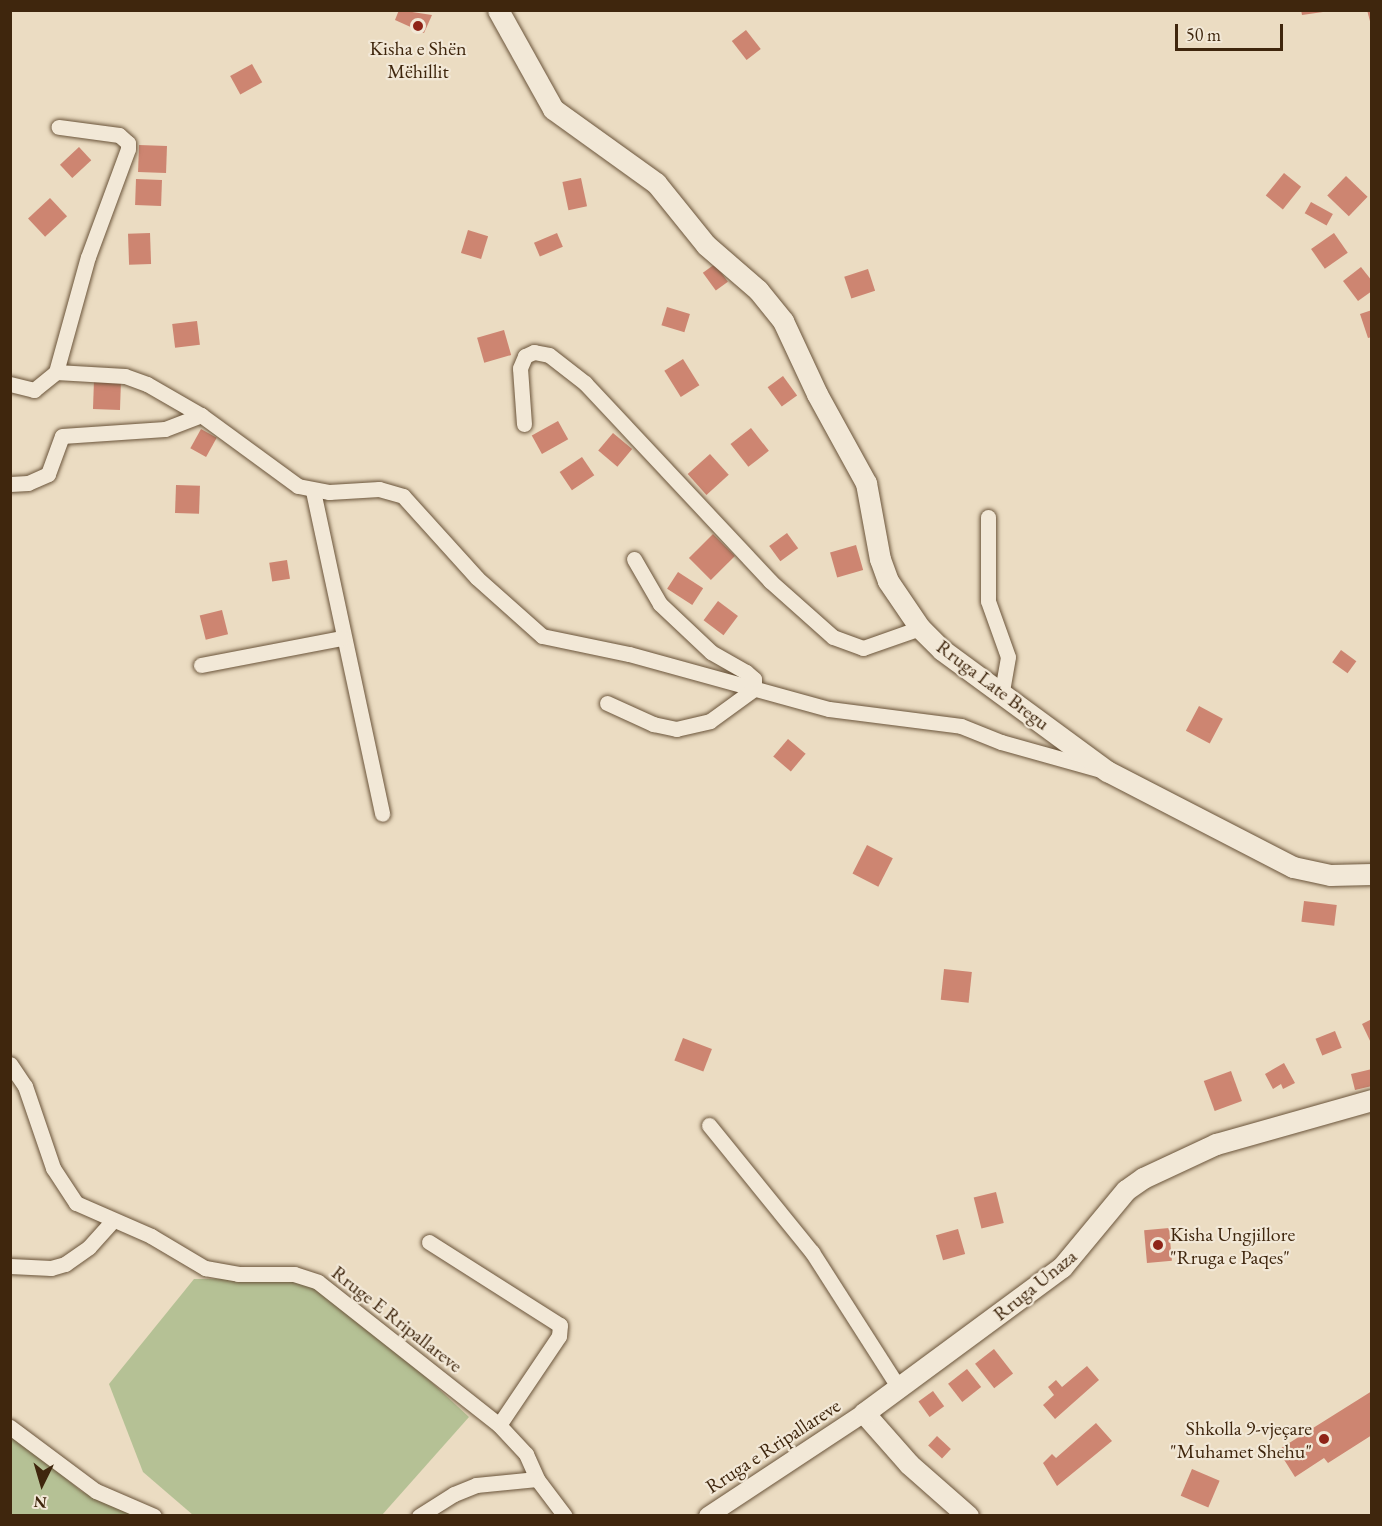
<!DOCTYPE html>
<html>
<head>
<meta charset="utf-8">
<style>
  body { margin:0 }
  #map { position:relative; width:1382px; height:1526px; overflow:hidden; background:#ebdcc2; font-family:"EB Garamond",serif }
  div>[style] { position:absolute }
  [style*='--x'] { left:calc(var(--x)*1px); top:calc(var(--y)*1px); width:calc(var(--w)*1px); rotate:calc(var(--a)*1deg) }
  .green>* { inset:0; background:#b5c195 }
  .building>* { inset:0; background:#cd8571; transform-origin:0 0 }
  .roads { filter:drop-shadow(0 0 2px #6a543a) drop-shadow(0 0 2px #6a543a) }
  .minor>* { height:15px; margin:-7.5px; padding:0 7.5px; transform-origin:7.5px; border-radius:7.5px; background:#f2e8d7 }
  .tertiary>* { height:18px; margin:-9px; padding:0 9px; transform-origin:9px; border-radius:9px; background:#f2e8d7 }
  .secondary>* { height:21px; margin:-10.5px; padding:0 10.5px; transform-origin:10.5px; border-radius:10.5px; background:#f2e8d7 }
  .dots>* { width:16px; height:16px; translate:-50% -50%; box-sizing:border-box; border:3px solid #f2e8d7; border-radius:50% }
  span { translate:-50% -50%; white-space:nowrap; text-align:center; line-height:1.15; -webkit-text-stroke:4.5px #f2e8d7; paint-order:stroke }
  .poi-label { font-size:20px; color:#3f260d }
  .left { translate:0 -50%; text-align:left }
  .right { translate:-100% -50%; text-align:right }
  .street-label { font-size:20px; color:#3f260d }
  .frame { position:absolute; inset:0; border:12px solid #3f260d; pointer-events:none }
  .north { position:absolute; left:12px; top:1454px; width:60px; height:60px; -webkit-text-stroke:4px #f2e8d7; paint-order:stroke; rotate:185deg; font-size:16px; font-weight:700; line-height:24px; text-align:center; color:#3f260d }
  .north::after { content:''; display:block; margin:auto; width:21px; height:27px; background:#3f260d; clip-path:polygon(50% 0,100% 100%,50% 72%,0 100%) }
  .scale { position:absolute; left:1175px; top:24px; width:108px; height:27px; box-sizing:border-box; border:3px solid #3f260d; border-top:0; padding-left:8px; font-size:18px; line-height:21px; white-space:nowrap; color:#3f260d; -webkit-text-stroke:4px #f2e8d7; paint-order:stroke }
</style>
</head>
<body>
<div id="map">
  <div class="green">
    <div style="clip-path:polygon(301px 1278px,427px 1378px,469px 1417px,382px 1515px,193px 1515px,143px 1472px,109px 1384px,194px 1279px)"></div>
    <div style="clip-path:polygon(10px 1431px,81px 1491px,132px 1515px,11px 1515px)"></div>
  </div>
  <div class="building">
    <div style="clip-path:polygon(399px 10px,432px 15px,424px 33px,395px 20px)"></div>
    <div style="clip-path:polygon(1301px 10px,1323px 10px,1323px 12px,1302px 15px)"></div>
    <div style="clip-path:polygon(1367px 10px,1372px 10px,1372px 25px,1371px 25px)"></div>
    <div style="left:746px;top:30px;width:24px;height:18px;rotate:52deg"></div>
    <div style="left:252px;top:64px;width:21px;height:25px;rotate:61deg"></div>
    <div style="left:139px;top:145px;width:28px;height:27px;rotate:2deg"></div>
    <div style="left:79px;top:147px;width:18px;height:26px;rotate:47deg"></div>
    <div style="left:1284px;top:173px;width:22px;height:29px;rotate:39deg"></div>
    <div style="left:1346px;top:176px;width:30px;height:27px;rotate:44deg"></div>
    <div style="left:581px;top:178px;width:29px;height:19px;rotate:78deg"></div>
    <div style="left:136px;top:179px;width:26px;height:26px;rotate:2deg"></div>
    <div style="left:50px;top:198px;width:25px;height:30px;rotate:47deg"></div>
    <div style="left:1311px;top:202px;width:25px;height:13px;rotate:29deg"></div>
    <div style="left:468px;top:230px;width:21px;height:24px;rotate:17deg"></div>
    <div style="left:150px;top:233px;width:31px;height:22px;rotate:88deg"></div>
    <div style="left:557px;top:233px;width:15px;height:25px;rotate:67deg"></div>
    <div style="left:1334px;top:233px;width:24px;height:28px;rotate:55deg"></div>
    <div style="left:715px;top:264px;width:22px;height:15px;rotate:54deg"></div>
    <div style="clip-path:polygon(1361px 267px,1372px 281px,1372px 291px,1358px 301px,1343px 281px)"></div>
    <div style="left:868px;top:269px;width:23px;height:25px;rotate:72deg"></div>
    <div style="left:667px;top:307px;width:24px;height:19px;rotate:17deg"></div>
    <div style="clip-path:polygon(1372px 310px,1372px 337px,1368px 338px,1360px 314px)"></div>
    <div style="left:197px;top:321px;width:24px;height:25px;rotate:83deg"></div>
    <div style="left:504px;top:330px;width:26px;height:28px;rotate:74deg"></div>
    <div style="left:683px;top:359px;width:31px;height:22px;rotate:58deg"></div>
    <div style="left:783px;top:376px;width:24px;height:19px;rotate:54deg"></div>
    <div style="left:94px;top:380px;width:27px;height:29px;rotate:2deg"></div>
    <div style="left:558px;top:421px;width:21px;height:30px;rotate:61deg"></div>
    <div style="left:751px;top:428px;width:29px;height:26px;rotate:52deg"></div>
    <div style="left:201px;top:429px;width:18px;height:22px;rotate:29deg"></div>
    <div style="left:613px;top:433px;width:25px;height:23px;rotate:40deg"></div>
    <div style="left:710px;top:454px;width:28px;height:30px;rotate:48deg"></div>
    <div style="left:582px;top:457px;width:22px;height:27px;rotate:56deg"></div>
    <div style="left:176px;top:485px;width:24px;height:28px;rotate:2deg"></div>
    <div style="left:787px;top:533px;width:19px;height:22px;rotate:54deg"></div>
    <div style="left:713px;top:534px;width:31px;height:34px;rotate:45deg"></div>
    <div style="left:856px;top:545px;width:26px;height:27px;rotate:74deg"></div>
    <div style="left:287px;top:560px;width:19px;height:18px;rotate:81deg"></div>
    <div style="left:678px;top:572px;width:30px;height:20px;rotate:33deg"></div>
    <div style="left:718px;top:601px;width:25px;height:24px;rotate:37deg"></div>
    <div style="left:222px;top:610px;width:25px;height:23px;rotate:76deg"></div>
    <div style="left:1341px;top:650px;width:19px;height:15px;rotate:36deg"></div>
    <div style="left:1199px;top:706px;width:27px;height:28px;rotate:28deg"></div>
    <div style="left:788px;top:739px;width:23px;height:23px;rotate:40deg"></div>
    <div style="left:867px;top:845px;width:29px;height:32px;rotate:27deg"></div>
    <div style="left:1304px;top:901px;width:33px;height:21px;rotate:7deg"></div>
    <div style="left:944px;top:969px;width:28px;height:31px;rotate:6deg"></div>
    <div style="clip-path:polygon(1372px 1019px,1372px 1045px,1362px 1024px)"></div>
    <div style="left:1335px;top:1031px;width:18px;height:21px;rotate:68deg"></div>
    <div style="left:683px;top:1038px;width:31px;height:24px;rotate:21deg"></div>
    <div style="clip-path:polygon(1284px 1063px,1295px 1083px,1283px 1089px,1281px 1084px,1273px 1089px,1265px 1074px)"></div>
    <div style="clip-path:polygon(1372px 1069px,1372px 1086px,1355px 1090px,1351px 1074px)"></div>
    <div style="left:1231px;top:1071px;width:32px;height:29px;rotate:70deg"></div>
    <div style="left:996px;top:1192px;width:32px;height:23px;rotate:76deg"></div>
    <div style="left:1169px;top:1228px;width:33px;height:25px;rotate:85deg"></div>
    <div style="left:958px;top:1229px;width:26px;height:23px;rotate:74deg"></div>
    <div style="left:994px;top:1349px;width:31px;height:24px;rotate:52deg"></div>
    <div style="clip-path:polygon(1087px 1366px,1099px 1380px,1055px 1419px,1043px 1405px,1054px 1395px,1048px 1387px,1056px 1380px,1062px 1387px)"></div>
    <div style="left:967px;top:1369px;width:23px;height:24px;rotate:52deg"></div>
    <div style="left:933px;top:1391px;width:19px;height:18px;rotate:54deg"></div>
    <div style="clip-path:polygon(1372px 1391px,1372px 1435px,1328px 1463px,1324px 1458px,1295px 1477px,1278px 1450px)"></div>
    <div style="clip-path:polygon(1096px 1423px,1112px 1441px,1057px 1486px,1043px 1463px,1052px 1454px,1056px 1458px)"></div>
    <div style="left:937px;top:1436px;width:19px;height:13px;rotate:43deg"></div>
    <div style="left:1192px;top:1469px;width:30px;height:29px;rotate:23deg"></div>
  </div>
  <div class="roads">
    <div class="minor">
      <div style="--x:56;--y:372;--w:69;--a:3.3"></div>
      <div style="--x:125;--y:376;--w:23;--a:20"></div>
      <div style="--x:147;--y:384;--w:62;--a:29.9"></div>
      <div style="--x:201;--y:415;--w:120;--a:36.2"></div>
      <div style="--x:298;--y:486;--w:32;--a:11"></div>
      <div style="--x:329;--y:492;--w:50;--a:-3.4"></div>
      <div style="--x:379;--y:489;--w:25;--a:16"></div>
      <div style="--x:403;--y:496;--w:110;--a:47.9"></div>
      <div style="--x:477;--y:578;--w:87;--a:41.7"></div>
      <div style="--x:542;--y:636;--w:89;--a:11.7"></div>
      <div style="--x:629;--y:654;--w:207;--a:15.4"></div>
      <div style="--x:829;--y:709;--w:133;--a:7.3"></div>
      <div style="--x:961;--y:726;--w:43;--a:21.8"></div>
      <div style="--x:1001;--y:742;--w:101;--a:15.6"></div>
      <div style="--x:10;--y:384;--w:25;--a:14"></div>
      <div style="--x:34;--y:390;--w:28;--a:-39"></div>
      <div style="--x:56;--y:372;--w:119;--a:-74.5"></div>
      <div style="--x:88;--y:257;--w:115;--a:-69.7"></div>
      <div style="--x:128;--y:149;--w:6;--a:-90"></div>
      <div style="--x:128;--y:143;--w:12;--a:-138"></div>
      <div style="--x:119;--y:135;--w:61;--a:-172.4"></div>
      <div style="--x:524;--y:424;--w:56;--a:-94.1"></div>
      <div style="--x:520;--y:368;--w:13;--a:-67"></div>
      <div style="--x:525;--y:356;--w:10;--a:-24"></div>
      <div style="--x:534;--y:352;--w:15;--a:11"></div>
      <div style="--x:549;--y:355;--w:46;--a:37.9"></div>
      <div style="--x:585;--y:383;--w:271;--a:46.9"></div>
      <div style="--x:770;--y:581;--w:84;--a:41.6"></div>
      <div style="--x:833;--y:637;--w:32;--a:20"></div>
      <div style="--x:863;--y:648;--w:60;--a:-19.3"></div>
      <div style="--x:10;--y:484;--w:18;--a:-3"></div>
      <div style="--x:28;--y:483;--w:22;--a:-24"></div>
      <div style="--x:48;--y:474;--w:40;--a:-69.8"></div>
      <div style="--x:62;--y:436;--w:103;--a:-3.9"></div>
      <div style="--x:165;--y:429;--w:39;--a:-21"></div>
      <div style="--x:313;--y:491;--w:330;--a:77.9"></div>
      <div style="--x:988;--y:517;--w:84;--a:90"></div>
      <div style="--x:988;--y:601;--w:59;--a:70.3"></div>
      <div style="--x:1008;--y:657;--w:35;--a:100"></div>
      <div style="--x:201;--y:665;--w:143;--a:-10.9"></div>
      <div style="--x:607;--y:703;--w:51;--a:24.5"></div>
      <div style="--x:653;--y:724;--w:24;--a:12"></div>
      <div style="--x:676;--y:729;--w:35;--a:-13"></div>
      <div style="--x:710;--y:721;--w:54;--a:-36"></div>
      <div style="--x:754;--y:689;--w:10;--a:-90"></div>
      <div style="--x:754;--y:679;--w:11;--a:-139"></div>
      <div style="--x:746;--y:672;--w:40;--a:-150.3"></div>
      <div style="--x:711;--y:652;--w:70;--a:-136.7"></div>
      <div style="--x:660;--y:604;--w:52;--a:-120"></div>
      <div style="--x:10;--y:1064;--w:27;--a:56"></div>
      <div style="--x:25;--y:1086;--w:87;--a:71.1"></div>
      <div style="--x:53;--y:1168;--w:42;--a:56.7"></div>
      <div style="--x:76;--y:1203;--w:82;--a:23.7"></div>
      <div style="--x:151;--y:1236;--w:63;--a:30.7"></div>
      <div style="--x:205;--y:1268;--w:34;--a:10"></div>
      <div style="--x:238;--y:1274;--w:56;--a:0"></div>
      <div style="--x:294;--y:1274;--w:25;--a:18"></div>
      <div style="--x:318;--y:1282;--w:231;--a:38.3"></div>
      <div style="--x:499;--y:1425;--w:40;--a:47"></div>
      <div style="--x:526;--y:1454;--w:27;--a:66"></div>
      <div style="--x:537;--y:1479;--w:46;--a:52.9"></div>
      <div style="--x:709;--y:1125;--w:164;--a:51"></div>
      <div style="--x:812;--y:1252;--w:161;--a:57.4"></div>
      <div style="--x:429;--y:1242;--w:155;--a:32.4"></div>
      <div style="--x:560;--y:1325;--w:11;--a:95"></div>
      <div style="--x:559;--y:1336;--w:107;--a:124"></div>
      <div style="--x:10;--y:1266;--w:41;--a:2.8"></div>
      <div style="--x:51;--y:1268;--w:15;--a:-16"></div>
      <div style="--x:65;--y:1264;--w:29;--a:-35"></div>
      <div style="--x:89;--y:1247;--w:36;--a:-48"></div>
      <div style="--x:10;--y:1427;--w:107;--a:36.7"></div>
      <div style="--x:96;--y:1491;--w:63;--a:23.3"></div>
      <div style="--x:419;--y:1516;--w:41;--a:-32.2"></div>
      <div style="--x:454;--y:1494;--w:24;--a:-22"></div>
      <div style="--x:476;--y:1485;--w:61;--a:-5.6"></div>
    </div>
    <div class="tertiary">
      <div style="--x:708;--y:1516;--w:187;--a:-33.4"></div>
    </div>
    <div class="secondary">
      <div style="--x:498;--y:10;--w:113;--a:60.9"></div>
      <div style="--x:553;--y:109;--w:127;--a:35.7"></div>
      <div style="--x:656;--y:183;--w:80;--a:51.1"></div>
      <div style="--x:706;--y:245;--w:69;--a:40.9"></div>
      <div style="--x:758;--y:290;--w:40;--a:51"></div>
      <div style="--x:783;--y:321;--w:81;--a:65"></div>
      <div style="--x:817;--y:394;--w:102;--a:61.2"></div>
      <div style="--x:866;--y:483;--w:77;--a:79.6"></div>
      <div style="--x:880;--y:559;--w:23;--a:70"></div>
      <div style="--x:888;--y:581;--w:57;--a:55.8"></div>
      <div style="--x:920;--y:628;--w:31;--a:45"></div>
      <div style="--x:942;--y:650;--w:205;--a:36.3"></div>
      <div style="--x:1107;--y:771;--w:209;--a:27.3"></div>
      <div style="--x:1293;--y:867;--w:38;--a:12"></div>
      <div style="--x:1330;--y:875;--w:42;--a:-1.4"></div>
      <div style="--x:968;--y:1516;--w:79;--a:-138.6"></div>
      <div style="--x:909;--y:1464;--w:68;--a:-131.4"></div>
      <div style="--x:864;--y:1413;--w:246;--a:-36.4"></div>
      <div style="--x:1062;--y:1267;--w:100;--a:-50.3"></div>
      <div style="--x:1126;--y:1190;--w:21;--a:-35"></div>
      <div style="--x:1143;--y:1178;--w:81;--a:-25"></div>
      <div style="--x:1216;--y:1144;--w:162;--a:-15.8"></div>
    </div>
  </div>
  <div class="dots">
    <div style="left:418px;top:26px;background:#8f2418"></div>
    <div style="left:1158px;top:1245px;background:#8f2418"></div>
    <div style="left:1324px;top:1439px;background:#8f2418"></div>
  </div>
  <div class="poi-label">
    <span style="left:418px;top:60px">Kisha e Shën<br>Mëhillit</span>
    <span class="left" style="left:1170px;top:1246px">Kisha Ungjillore<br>"Rruga e Paqes"</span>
    <span class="right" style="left:1312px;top:1440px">Shkolla 9-vjeçare<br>"Muhamet Shehu"</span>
  </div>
  <div class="street-label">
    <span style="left:993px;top:685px;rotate:37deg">Rruga Late Bregu</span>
    <span style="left:1035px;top:1285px;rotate:-39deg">Rruga Unaza</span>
    <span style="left:397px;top:1319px;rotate:38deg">Rruge E Rripallareve</span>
    <span style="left:773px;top:1446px;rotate:-33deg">Rruga e Rripallareve</span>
  </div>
  <div class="frame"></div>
  <div class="north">N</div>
  <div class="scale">50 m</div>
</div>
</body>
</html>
